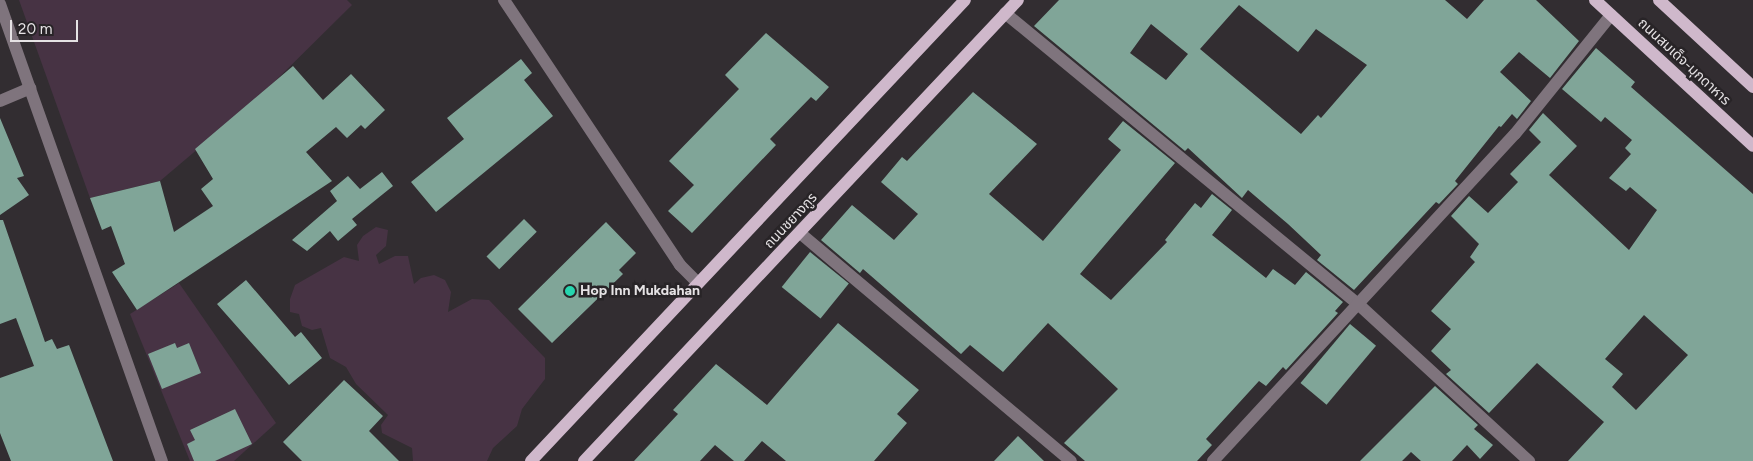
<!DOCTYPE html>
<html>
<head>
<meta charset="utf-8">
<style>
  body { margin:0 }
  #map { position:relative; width:1753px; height:461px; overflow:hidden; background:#322d31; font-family:Figtree,"Noto Sans Thai",sans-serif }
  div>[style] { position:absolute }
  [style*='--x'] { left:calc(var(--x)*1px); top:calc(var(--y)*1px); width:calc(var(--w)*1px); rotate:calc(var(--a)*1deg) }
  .green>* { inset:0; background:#473344 }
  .building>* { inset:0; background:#80a598; transform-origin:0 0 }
  .minor>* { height:12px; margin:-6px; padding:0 6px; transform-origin:6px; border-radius:6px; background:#7f747d }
  .major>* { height:12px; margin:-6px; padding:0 6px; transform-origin:6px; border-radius:6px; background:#cfb8cb }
  .dots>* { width:14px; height:14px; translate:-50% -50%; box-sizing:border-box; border:2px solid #282427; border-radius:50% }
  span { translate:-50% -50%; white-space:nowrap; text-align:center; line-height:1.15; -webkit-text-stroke:5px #282427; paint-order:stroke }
  .street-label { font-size:14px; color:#e5e2e4 }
  .poi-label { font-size:14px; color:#e5e2e4; font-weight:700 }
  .left { translate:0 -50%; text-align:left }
  .scale { position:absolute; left:10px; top:20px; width:68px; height:22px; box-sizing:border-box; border:2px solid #e5e2e4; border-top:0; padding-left:6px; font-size:15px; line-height:18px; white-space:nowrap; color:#e5e2e4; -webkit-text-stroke:4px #282427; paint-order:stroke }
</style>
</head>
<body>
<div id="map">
  <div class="green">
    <div style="clip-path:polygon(19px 0,347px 0,352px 5px,257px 99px,160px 181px,90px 198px)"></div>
    <div style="clip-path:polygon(376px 227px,388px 230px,386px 246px,376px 255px,379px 264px,395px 256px,408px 256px,414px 284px,421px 278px,434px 275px,445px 280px,451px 292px,448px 312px,472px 299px,489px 300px,545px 358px,545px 379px,522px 409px,517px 426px,493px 448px,487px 461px,413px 461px,412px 448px,382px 433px,381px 425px,388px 415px,356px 384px,346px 367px,330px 358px,321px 328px,312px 330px,302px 326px,299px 314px,290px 312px,290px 299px,295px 285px,344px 257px,359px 261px,357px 245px,363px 236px)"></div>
    <div style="clip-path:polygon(179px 283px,276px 423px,234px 461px,190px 461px,130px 314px)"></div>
  </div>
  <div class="building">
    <div style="clip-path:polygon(evenodd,1059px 0,1445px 0,1467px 19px,1484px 0,1536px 0,1579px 41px,1550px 78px,1519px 52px,1500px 72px,1531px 101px,1517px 119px,1512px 114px,1501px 127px,1499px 126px,1455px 181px,1458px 184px,1439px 204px,1436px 202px,1354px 290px,1317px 260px,1321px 255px,1288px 224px,1248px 190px,1242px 198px,1188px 148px,1185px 151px,1034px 26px,1059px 0,1239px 5px,1298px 52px,1316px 29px,1367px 65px,1321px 118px,1318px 115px,1301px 134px,1200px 49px,1239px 5px,1059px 0,1151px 24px,1188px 54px,1166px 80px,1130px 53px,1151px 24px)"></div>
    <div style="clip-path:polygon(766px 33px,829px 87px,816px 101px,811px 97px,770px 139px,776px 145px,692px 233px,668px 211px,694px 185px,669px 161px,739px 89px,725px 75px)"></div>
    <div style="clip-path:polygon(evenodd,1596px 48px,1635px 82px,1631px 87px,1753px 194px,1753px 461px,1568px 461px,1604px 422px,1537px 363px,1489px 413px,1446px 374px,1451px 370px,1431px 351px,1451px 329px,1431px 311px,1475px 262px,1470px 257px,1479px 244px,1451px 216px,1469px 196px,1488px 213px,1518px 182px,1510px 174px,1541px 142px,1529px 130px,1543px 113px,1577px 146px,1549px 175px,1629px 250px,1657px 210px,1630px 187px,1626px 191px,1609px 178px,1631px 154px,1625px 148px,1632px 140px,1605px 117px,1601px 122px,1562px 89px,1596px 48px,1644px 315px,1688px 355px,1636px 410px,1612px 387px,1623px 374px,1605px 359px,1644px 315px)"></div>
    <div style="clip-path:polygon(521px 59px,532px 73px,524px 80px,553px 116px,436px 212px,411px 182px,464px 139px,447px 118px)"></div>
    <div style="clip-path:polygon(293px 66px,323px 100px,351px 74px,385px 110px,365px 129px,361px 125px,347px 138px,336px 127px,306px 152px,332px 181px,137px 310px,112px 272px,125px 264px,111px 226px,102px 230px,90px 198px,160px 181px,174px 232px,213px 206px,201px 189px,213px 179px,195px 149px)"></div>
    <div style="clip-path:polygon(973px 92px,1037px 144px,989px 194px,1043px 241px,1121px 150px,1108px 139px,1123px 121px,1175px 163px,1080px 274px,1111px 300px,1167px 242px,1165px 240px,1195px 203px,1201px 208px,1212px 194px,1232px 210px,1212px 235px,1266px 278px,1273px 269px,1295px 285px,1306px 272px,1343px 302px,1335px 311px,1338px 313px,1286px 370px,1283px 367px,1266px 386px,1259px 381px,1206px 439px,1212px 445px,1197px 461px,1085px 461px,1064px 443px,1118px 389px,1048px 323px,1003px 372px,970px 345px,961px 354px,863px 269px,860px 273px,821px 240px,852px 205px,894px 240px,918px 214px,881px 182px,902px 157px,907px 161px)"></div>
    <div style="clip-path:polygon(0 118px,24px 176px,17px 178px,29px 195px,0 215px)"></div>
    <div style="clip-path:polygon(382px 172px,393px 186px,352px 219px,357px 225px,338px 241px,330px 231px,307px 251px,292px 240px,337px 201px,330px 191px,348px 176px,360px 189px)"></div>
    <div style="left:524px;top:219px;width:18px;height:53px;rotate:45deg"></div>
    <div style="clip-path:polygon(0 220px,3px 220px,45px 342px,52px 339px,57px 349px,69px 345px,113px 461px,11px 461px,0 433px,0 378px,34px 366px,16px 318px,0 324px)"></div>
    <div style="clip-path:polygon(606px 222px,636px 253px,619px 270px,623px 274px,552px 343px,518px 309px)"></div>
    <div style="left:810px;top:252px;width:50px;height:45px;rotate:39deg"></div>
    <div style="clip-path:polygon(246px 280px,295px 337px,301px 332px,322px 358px,289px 385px,217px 304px)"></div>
    <div style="clip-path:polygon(838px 323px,919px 390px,897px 414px,907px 423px,874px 461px,786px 461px,762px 441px,744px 461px,734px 461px,715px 445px,700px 461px,634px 461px,678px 414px,673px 410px,716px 364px,767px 405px)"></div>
    <div style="left:1350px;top:324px;width:34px;height:77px;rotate:40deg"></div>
    <div style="clip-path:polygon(175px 343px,177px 348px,189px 343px,201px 373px,162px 389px,148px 354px)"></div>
    <div style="clip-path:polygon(344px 380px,383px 416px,369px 431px,399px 461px,302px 461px,283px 442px)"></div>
    <div style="clip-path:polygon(1435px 386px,1478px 425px,1474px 429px,1493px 445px,1480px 459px,1467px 445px,1452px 461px,1421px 461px,1411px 452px,1402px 461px,1360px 461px)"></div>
    <div style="clip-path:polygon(235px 409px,252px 444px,215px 461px,194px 461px,187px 444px,195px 440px,190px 430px)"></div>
    <div style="clip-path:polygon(1018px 436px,1044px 461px,994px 461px)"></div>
  </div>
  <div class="minor">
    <div style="--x:504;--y:0;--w:318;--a:56.4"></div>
    <div style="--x:680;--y:265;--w:25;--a:45"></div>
    <div style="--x:0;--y:4;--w:485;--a:70.5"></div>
    <div style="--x:1005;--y:13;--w:456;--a:39.5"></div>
    <div style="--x:1357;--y:303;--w:234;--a:42.6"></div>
    <div style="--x:0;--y:101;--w:33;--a:-23"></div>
    <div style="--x:800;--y:233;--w:354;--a:40.1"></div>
    <div style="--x:1213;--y:461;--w:445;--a:-47.3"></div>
    <div style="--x:1515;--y:134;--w:153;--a:-51.1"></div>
  </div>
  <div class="major">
    <div style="--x:1595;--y:0;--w:215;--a:42.7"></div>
    <div style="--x:1659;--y:0;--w:128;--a:42.8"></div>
    <div style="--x:531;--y:461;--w:633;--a:-46.73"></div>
    <div style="--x:584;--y:461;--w:633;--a:-46.73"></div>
  </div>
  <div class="dots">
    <div style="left:570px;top:291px;background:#26d5ae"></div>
  </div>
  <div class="street-label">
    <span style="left:1684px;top:62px;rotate:43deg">ถนนสมเด็จ-มุกดาหาร</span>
    <span style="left:791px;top:221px;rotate:-47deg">ถนนชยางกูร</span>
  </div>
  <div class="poi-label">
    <span class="left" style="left:580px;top:291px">Hop Inn Mukdahan</span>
  </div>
  <div class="scale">20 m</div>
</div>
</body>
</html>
